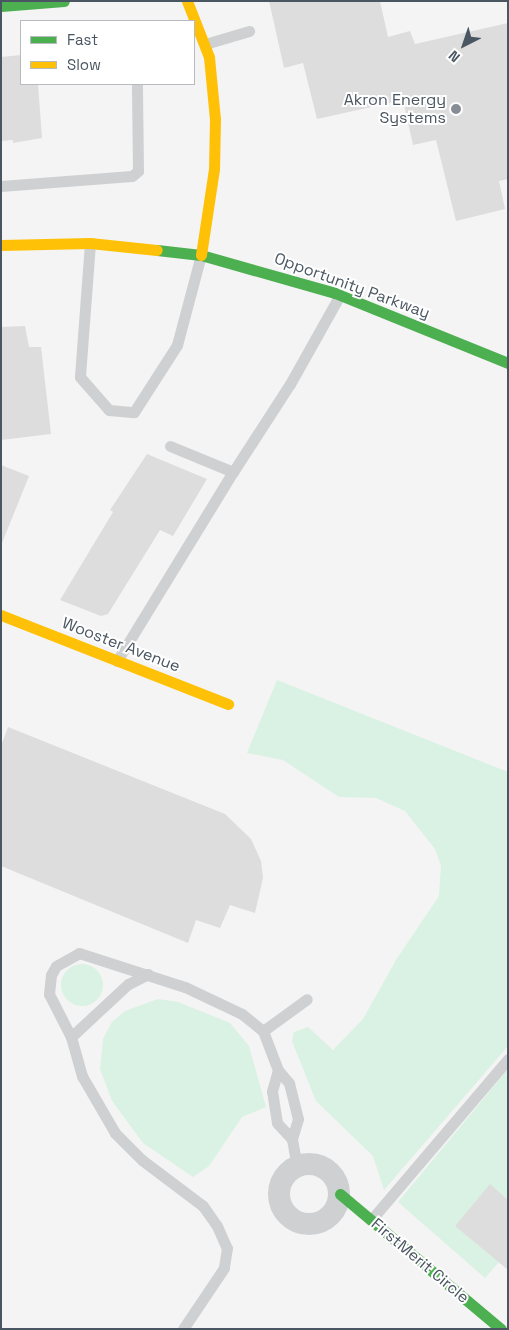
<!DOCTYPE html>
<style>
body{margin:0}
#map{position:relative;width:509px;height:1330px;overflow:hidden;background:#f4f4f4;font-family:"Space Grotesk",sans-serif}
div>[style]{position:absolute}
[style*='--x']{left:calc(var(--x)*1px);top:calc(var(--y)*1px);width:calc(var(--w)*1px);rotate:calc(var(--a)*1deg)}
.green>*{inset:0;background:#d9f2e3}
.round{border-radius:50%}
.building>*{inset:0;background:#ddddde}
.lane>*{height:11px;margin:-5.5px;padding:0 5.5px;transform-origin:5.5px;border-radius:5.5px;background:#ced0d2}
.street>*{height:22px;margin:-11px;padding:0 11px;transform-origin:11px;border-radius:11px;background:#ced0d2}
.street>.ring{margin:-11px;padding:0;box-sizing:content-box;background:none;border:22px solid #ced0d2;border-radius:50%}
.fast>*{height:11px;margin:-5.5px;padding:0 5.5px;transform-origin:5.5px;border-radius:5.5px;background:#4caf50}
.slow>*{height:11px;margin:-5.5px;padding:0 5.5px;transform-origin:5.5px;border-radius:5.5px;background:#ffc107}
.dots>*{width:14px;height:14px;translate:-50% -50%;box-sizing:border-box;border:2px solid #fff;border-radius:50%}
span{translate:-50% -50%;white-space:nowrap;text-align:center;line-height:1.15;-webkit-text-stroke:4px #fff;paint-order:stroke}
.poi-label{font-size:16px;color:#4a5661}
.right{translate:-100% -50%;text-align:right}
.street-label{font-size:16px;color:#4a5661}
.frame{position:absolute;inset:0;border:2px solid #4a5661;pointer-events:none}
.legend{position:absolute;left:20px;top:20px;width:175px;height:65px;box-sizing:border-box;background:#fff;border:1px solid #b7bbc0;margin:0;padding:6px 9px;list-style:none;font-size:15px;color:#4a5661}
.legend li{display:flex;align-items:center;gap:10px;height:25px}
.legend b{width:25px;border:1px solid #b7bbc0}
.north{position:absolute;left:439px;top:20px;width:50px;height:50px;-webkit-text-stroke:4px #fff;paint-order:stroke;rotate:221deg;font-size:14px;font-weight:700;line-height:20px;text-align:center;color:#4a5661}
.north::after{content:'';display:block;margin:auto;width:18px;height:22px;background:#4a5661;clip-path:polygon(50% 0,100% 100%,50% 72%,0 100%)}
</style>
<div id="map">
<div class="green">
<div style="clip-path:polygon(277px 680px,508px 772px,508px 1046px,384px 1190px,373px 1156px,316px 1101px,292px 1041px,294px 1032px,308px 1027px,333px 1050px,363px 1019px,396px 960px,439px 896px,441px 866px,435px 849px,405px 811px,376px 798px,339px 797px,283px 760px,247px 753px)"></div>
<div class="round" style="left:61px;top:964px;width:42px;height:42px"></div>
<div style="clip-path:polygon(158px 999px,178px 1002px,230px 1023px,249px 1046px,266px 1107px,242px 1117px,209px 1166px,193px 1177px,143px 1143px,112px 1101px,100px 1069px,103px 1039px,112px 1022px,125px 1011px)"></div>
<div style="clip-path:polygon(508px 1069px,508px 1200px,490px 1185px,455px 1226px,499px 1262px,485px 1278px,398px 1202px)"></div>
</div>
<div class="building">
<div style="clip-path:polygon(269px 1px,380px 1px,388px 37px,410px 31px,415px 44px,508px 23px,508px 179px,499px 181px,505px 209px,456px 221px,436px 140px,413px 145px,403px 100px,317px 119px,303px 63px,284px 68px)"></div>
<div style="clip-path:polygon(21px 55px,21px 84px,38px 84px,42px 138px,13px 143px,13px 140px,1px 141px,1px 57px)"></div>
<div style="clip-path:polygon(25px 326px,29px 347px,41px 347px,51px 434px,1px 440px,1px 327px)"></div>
<div style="clip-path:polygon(147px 454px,207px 479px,173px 536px,160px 530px,108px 614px,101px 616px,60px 600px,113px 512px,110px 510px)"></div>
<div style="clip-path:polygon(1px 465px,29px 476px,2px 543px,1px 543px)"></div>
<div style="clip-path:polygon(8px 727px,225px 814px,251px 839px,261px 861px,263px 878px,255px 913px,230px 905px,220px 928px,196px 920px,188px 943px,1px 866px,1px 746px)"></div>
<div style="clip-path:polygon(490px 1184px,508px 1200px,508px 1270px,455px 1226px)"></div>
</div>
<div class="lane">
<div style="--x:205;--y:44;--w:46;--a:-16.5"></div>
<div style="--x:1;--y:186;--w:131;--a:-4.4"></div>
<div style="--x:132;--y:176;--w:8;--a:-40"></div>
<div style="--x:138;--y:171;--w:87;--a:-90.7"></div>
<div style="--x:90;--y:243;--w:134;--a:94.3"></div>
<div style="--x:80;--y:377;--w:44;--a:48.7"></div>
<div style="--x:109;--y:410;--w:25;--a:5"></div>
<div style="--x:134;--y:412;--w:80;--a:-57.3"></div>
<div style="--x:177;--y:345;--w:93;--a:-75.1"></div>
<div style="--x:170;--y:446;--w:68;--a:22.4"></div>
<div style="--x:233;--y:472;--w:105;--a:-57.1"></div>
<div style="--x:290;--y:384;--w:102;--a:-60.7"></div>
<div style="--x:117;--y:661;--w:222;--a:-58.5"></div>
<div style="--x:148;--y:974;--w:22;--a:153"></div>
<div style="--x:128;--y:984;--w:78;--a:137.1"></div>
<div style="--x:71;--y:1037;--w:41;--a:74.2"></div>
<div style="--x:82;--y:1076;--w:66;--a:59.9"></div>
<div style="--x:115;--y:1133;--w:38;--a:45"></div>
<div style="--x:142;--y:1160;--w:76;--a:37"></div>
<div style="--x:203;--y:1206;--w:24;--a:55"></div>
<div style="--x:217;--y:1226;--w:24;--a:66"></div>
<div style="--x:227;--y:1248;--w:20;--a:99"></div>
<div style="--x:224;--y:1268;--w:73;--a:123.9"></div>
<div style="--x:263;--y:1031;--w:54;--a:-36"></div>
<div style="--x:71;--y:1037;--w:48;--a:-117.1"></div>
<div style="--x:49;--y:994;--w:19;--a:-84"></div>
<div style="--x:51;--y:975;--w:10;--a:-61"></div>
<div style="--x:56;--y:966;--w:26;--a:-29"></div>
<div style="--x:79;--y:953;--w:111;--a:17.8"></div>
<div style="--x:185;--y:987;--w:63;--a:25.3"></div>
<div style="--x:242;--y:1014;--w:27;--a:39"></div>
<div style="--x:263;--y:1031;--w:42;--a:69"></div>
<div style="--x:278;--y:1070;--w:17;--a:50"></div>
<div style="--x:289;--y:1083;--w:37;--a:76"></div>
<div style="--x:298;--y:1119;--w:21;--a:107"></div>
<div style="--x:292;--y:1139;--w:27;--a:80"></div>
<div style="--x:278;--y:1070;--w:22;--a:106"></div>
<div style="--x:272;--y:1091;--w:32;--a:81"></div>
<div style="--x:277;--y:1123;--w:22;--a:47"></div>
<div style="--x:371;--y:1220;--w:211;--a:-49.6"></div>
</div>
<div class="street">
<div class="ring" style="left:279px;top:1164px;width:38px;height:38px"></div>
</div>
<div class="fast">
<div style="--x:1;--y:6;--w:63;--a:-4.5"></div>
<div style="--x:157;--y:250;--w:44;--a:6.5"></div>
<div style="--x:201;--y:255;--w:139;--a:15.8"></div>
<div style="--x:335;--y:293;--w:187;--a:22"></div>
<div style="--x:340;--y:1194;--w:210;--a:40"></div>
</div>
<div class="slow">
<div style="--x:187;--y:1;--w:60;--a:68.6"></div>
<div style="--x:209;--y:57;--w:62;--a:84.5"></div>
<div style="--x:215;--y:119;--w:50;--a:91.1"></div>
<div style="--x:214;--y:169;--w:87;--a:98.6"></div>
<div style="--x:1;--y:245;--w:89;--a:-1.3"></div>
<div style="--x:90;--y:243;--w:67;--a:6"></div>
<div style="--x:1;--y:615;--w:244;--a:21.4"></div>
</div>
<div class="dots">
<div style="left:456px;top:109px;background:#868d94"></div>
</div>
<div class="poi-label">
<span class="right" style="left:446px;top:109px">Akron Energy<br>Systems</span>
</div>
<div class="street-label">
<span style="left:352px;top:286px;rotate:20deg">Opportunity Parkway</span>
<span style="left:121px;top:645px;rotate:21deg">Wooster Avenue</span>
<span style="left:420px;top:1261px;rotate:40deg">FirstMerit Circle</span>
</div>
<div class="frame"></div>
<ul class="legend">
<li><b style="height:6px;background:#4caf50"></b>Fast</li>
<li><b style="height:6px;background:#ffc107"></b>Slow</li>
</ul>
<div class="north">N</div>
</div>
